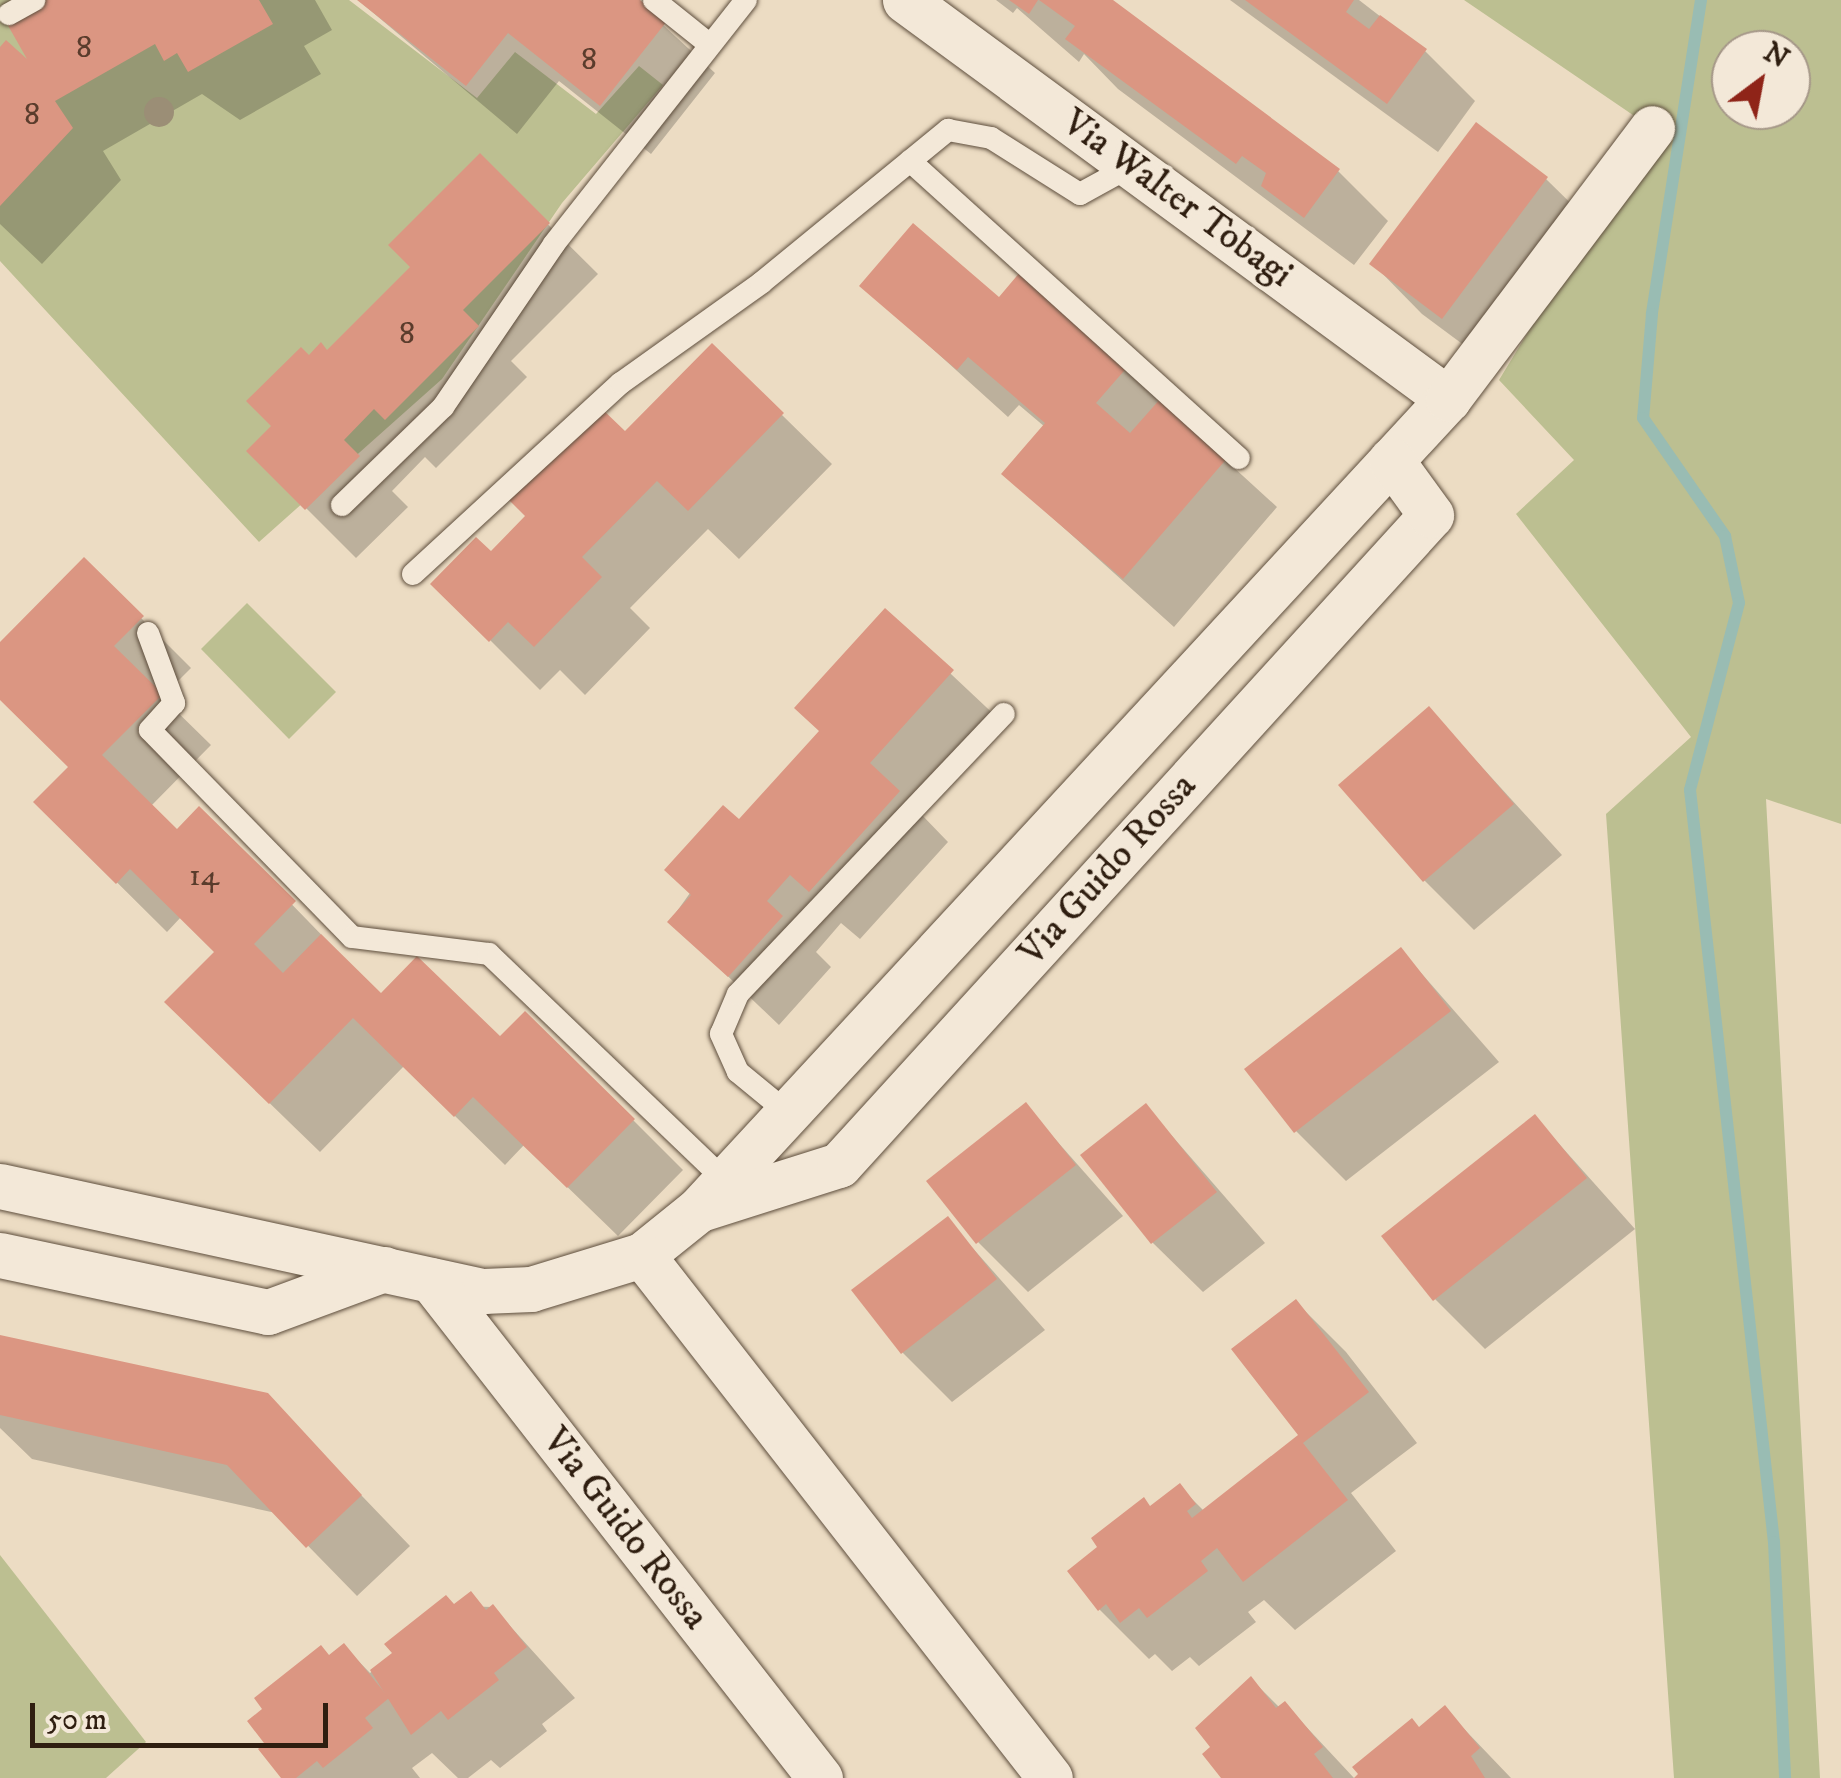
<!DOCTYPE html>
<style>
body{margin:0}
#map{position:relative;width:1841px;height:1778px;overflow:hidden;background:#ecdcc3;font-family:"IM FELL DW Pica",serif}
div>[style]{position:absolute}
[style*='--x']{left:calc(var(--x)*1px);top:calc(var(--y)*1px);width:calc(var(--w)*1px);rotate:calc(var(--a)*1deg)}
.green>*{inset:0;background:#bcbf91}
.shadow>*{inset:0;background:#0003}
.stream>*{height:12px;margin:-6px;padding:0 6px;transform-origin:6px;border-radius:6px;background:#99bcb3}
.building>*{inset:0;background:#db9682}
.roads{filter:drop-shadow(0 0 2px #5e4e3d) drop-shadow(0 0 2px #5e4e3d)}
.lane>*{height:22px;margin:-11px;padding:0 11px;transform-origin:11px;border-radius:11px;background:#f3e8d8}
.street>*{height:45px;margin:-22.5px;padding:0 22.5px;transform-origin:22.5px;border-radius:22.5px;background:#f3e8d8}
.trees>*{width:30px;height:30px;margin:-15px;border-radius:50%;background:#9b8e76}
span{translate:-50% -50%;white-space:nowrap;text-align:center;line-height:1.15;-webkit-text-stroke:8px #f3e8d8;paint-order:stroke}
.number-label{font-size:32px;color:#5a3c2c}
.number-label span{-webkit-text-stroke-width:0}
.street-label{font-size:38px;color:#2f1e10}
.north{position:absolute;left:1711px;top:30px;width:100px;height:100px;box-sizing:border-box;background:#f3e8d8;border:2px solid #a59788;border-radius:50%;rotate:32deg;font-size:28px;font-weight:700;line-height:40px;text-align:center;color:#2f1e10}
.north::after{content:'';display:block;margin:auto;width:35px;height:45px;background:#8f2418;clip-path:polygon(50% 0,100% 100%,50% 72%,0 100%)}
.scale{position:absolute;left:30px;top:1703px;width:298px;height:45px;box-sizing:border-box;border:5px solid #2f1e10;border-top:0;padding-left:12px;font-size:30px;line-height:35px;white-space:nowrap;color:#2f1e10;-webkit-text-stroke:8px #f3e8d8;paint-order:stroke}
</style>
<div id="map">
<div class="green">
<div style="clip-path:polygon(0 0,349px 0,477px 98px,515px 52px,596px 114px,639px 66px,663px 85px,562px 203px,442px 379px,259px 542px,0 261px)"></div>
<div style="clip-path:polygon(evenodd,1464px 0,1841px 0,1841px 824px,1766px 799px,1820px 1778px,1674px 1778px,1606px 814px,1691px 737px,1516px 514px,1574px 460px,1499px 380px,1652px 128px,1464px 0,1731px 50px,1791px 50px,1791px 110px,1731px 110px,1731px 50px)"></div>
<div style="clip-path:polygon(247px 603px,336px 692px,289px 739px,201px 649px)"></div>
<div style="clip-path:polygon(0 1555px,146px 1742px,106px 1778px,0 1778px)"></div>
</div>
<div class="shadow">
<div style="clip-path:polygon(48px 0,315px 0,332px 30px,304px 46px,321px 74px,240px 120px,202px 94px,103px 151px,121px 180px,42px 264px,0 224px,0 50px,34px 68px)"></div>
<div style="clip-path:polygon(358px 0,636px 0,715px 73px,651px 154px,559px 81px,517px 134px)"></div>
<div style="clip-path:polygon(996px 0,1109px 0,1338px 171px,1388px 221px,1354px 265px,1118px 89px,1084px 54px,1079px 62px,1017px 8px,1013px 13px)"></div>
<div style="clip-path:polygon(1230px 0,1359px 0,1425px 51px,1475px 101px,1438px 152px)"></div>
<div style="clip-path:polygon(480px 157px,598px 274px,511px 361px,527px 377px,436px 468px,425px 457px,392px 491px,408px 507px,356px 558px,249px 451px,274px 426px,309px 358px,328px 353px,414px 267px)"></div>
<div style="clip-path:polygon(1546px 179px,1596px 228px,1492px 366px,1422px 314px,1373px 264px)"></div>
<div style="clip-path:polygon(1022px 274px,1277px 507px,1174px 627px,1004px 474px,1045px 427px,1019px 405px,1008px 417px,863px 286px,999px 301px)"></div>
<div style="clip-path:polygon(782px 415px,832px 464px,739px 559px,708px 529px,630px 608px,650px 628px,585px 695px,560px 670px,540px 690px,434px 584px,491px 554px,625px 435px)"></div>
<div style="clip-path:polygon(84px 561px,191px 668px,162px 697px,211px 745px,151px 806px,177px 832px,199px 809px,381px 996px,500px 1040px,633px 1120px,683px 1170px,618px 1236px,524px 1145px,505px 1165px,404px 1066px,320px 1152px,217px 1052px,217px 952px,181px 917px,167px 932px,36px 802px,71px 767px,0 697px,0 646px)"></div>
<div style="clip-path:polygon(885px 612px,1002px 722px,920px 813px,948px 842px,860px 939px,841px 923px,816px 952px,831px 967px,779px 1025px,670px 921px,740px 823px,822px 732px)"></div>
<div style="clip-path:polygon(1429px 709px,1562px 855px,1474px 930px,1424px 880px)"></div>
<div style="clip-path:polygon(1401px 950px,1499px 1062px,1346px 1181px,1296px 1131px)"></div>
<div style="clip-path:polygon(1025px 1105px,1123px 1216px,1028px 1292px,978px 1242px)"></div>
<div style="clip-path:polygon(1146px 1106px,1265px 1243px,1203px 1292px,1153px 1243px,1084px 1155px)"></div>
<div style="clip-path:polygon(1535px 1117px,1635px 1229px,1485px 1349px,1435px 1299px)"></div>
<div style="clip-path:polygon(947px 1219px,1045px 1330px,952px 1402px,902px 1352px)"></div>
<div style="clip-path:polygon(1296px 1302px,1346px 1352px,1417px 1443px,1351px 1493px,1396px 1551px,1295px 1630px,1264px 1600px,1248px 1612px,1256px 1622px,1199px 1666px,1190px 1657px,1172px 1671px,1155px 1654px,1149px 1659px,1099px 1609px,1151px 1508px,1180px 1487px,1204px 1511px,1302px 1436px)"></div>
<div style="clip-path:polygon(0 1337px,266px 1396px,410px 1546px,357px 1596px,276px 1513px,32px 1459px,0 1428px)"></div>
<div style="clip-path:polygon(455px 1606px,493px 1607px,575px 1698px,542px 1724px,547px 1731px,500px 1768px,491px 1760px,468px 1778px,458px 1778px,432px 1753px,412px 1768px,420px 1778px,284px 1778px,330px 1658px,344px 1646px,370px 1673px)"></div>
<div style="clip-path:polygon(1251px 1679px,1280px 1708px,1285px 1704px,1354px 1778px,1224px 1778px,1214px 1748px)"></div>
<div style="clip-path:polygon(1445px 1709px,1511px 1778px,1358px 1778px,1420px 1730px)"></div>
</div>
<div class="stream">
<div style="--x:1701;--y:0;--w:318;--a:98.9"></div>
<div style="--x:1652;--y:314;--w:104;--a:94.9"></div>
<div style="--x:1643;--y:418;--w:144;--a:55.2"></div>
<div style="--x:1725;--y:536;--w:68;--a:78.2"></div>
<div style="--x:1739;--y:603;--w:193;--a:104.7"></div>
<div style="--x:1690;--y:790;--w:757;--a:83.63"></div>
<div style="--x:1774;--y:1542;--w:236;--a:87.3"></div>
</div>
<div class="building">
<div style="clip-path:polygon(43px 0,259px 0,273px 24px,188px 72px,177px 53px,164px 61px,155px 44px,55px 101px,73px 128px,0 206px,0 47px,6px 40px,27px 59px,6px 22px)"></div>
<div style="clip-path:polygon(357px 0,640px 0,667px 21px,600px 106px,508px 33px,466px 86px)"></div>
<div style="clip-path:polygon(1009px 0,1038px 0,1029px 14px)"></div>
<div style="clip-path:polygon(1039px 0,1113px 0,1340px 169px,1304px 218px,1261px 186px,1266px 173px,1242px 156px,1236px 164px,1065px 39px,1075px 26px)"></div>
<div style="clip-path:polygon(1245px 0,1354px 0,1346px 12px,1369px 29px,1380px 15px,1427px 49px,1387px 104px)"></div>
<div style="clip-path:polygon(1476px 122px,1548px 177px,1442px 319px,1369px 264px)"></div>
<div style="clip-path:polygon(480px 153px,550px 223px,463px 310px,479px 326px,385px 420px,374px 409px,344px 440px,360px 456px,305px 510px,246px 451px,271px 426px,246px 401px,301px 347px,309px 355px,321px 342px,327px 350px,410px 267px,388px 245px)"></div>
<div style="clip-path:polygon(913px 223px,999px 297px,1021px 271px,1130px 364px,1096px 403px,1130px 433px,1161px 398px,1229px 456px,1123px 579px,1001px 474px,1045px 423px,968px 357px,957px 370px,859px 286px)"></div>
<div style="clip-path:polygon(712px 343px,784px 413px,688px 511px,657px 481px,582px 557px,602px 577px,534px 647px,508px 622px,489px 642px,430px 584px,476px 537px,491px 551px,525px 516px,509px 500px,600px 407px,625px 431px)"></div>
<div style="clip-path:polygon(84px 557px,144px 616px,114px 646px,163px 694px,102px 755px,177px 829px,199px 806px,296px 901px,254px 944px,283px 973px,321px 934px,381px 993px,417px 956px,500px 1036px,525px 1011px,635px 1119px,567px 1188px,473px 1097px,454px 1117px,353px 1018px,269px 1104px,164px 1002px,214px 952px,130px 869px,116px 884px,33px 802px,68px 767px,0 700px,0 642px)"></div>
<div style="clip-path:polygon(885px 608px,954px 670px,870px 763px,900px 791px,809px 892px,790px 875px,767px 901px,783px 916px,728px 977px,667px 922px,691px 895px,664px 870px,723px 805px,739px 819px,819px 731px,794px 708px)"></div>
<div style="clip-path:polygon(1429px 706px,1514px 804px,1423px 882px,1338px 785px)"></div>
<div style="clip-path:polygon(1401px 947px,1451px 1011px,1294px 1133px,1244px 1069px)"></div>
<div style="clip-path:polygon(1026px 1102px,1076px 1165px,976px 1244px,926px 1181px)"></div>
<div style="clip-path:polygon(1146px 1103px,1217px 1192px,1151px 1244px,1080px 1155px)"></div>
<div style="clip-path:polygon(1535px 1114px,1587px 1178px,1433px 1301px,1381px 1236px)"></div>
<div style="clip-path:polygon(948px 1216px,997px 1279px,901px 1354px,851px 1290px)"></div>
<div style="clip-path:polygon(1296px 1299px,1369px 1392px,1303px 1443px,1348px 1500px,1243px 1582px,1217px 1548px,1201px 1561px,1208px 1571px,1147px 1618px,1139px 1608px,1120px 1623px,1106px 1604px,1098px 1611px,1067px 1571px,1097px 1547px,1091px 1538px,1144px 1497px,1150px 1506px,1180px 1483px,1196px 1504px,1187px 1511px,1192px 1518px,1298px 1435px,1231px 1349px)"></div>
<div style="clip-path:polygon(0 1335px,268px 1393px,362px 1495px,306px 1548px,227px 1465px,0 1415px)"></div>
<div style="clip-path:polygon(471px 1591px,486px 1610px,493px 1604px,527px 1647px,494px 1673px,499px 1680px,448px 1720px,441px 1711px,411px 1735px,370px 1670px,392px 1653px,384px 1644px,446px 1595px,454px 1604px)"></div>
<div style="clip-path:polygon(344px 1643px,389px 1698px,365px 1718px,373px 1728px,323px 1768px,317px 1761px,296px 1778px,281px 1778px,258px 1749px,264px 1743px,247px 1721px,262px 1709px,254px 1698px,321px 1645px,329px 1655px)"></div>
<div style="clip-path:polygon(1251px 1676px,1276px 1708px,1285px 1701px,1323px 1747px,1314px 1754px,1333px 1778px,1221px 1778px,1202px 1754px,1210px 1747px,1195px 1728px)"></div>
<div style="clip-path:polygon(1445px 1705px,1480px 1748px,1471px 1756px,1485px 1778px,1354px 1778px,1358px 1774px,1352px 1767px,1412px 1718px,1419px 1727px)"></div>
</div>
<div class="roads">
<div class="lane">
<div style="--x:654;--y:0;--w:70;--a:38.7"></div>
<div style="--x:9;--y:14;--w:29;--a:-29"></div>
<div style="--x:910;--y:161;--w:443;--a:42.1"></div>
<div style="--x:342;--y:505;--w:141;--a:-44.1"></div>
<div style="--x:443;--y:407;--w:197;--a:-55.7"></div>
<div style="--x:554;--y:244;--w:310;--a:-51.8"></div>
<div style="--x:413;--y:574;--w:282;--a:-42.6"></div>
<div style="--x:621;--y:383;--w:172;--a:-35.5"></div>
<div style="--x:761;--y:283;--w:242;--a:-39.3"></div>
<div style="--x:948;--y:130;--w:44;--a:10.5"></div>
<div style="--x:991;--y:138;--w:105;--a:32.2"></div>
<div style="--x:1080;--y:194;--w:58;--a:-28.8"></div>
<div style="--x:148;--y:633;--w:75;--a:69.6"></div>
<div style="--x:174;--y:703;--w:36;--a:132"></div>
<div style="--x:150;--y:730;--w:289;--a:45.7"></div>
<div style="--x:352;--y:937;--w:138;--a:7.1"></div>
<div style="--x:489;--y:954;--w:327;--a:43.8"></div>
<div style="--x:788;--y:1113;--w:65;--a:-140.6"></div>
<div style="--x:738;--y:1072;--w:42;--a:-114.1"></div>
<div style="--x:721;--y:1034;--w:43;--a:-67"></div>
<div style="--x:738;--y:994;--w:386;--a:-46.5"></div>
</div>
<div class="street">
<div style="--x:905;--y:0;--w:674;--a:36.31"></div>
<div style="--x:0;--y:1186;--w:494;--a:12.3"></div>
<div style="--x:483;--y:1291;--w:48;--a:-2.4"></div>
<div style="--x:531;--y:1289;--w:116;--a:-17"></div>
<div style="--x:642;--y:1255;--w:72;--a:-38.8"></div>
<div style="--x:698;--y:1210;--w:1105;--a:-47.24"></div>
<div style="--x:1448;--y:399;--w:339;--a:-53"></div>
<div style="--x:700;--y:1209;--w:146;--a:-17.6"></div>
<div style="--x:839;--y:1165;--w:879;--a:-47.67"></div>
<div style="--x:1431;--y:515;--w:68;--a:-126"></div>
<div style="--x:0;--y:1255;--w:274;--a:12"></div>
<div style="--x:268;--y:1312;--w:124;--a:-20.3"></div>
<div style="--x:642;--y:1255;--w:663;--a:52.04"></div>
<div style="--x:431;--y:1280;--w:632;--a:52.01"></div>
</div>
</div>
<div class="trees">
<div style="left:159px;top:112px"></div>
</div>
<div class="number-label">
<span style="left:84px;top:48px">8</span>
<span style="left:589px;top:60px">8</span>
<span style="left:32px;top:115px">8</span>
<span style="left:407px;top:334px">8</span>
<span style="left:204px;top:876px">14</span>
</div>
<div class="street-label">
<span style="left:1177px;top:199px;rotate:36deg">Via Walter Tobagi</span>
<span style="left:1108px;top:870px;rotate:-48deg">Via Guido Rossa</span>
<span style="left:625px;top:1529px;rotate:52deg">Via Guido Rossa</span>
</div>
<div class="north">N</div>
<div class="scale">50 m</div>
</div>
